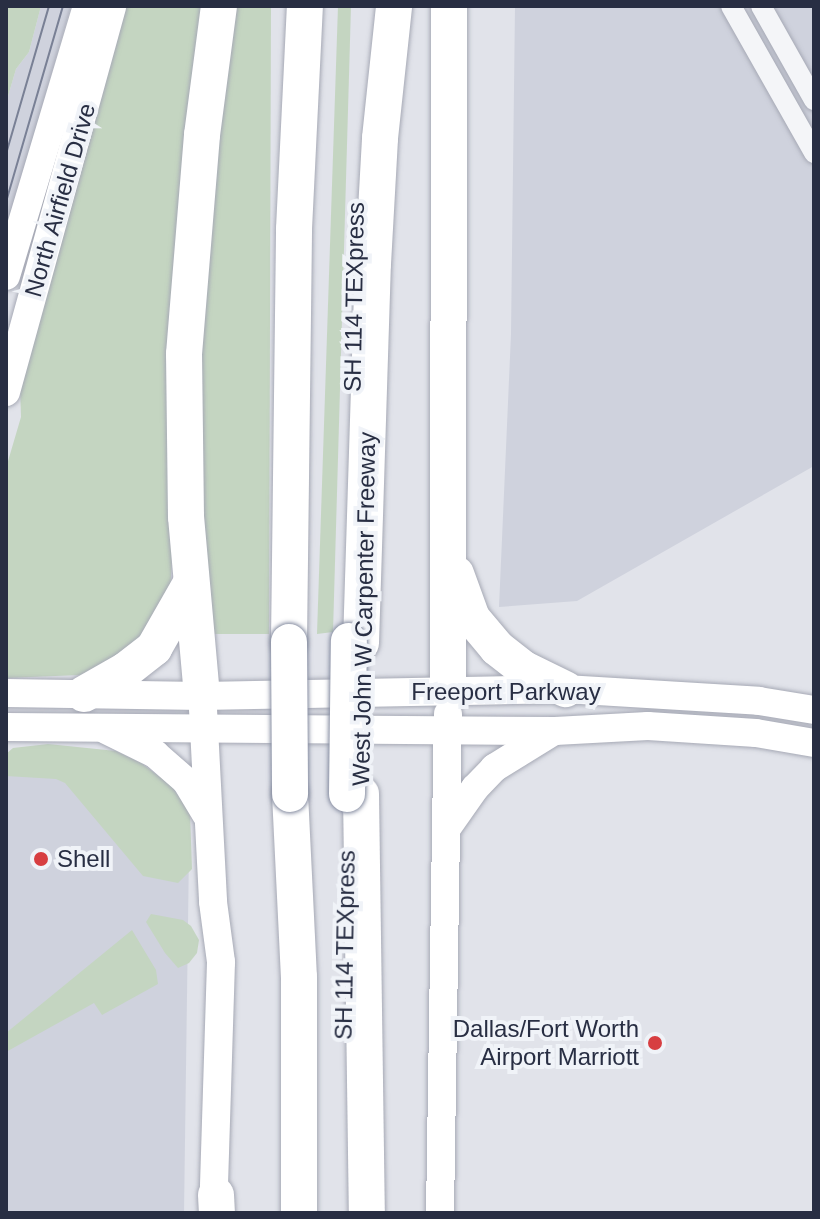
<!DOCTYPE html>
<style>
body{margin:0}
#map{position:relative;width:820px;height:1219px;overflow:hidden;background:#e1e3ea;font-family:Helvetica,sans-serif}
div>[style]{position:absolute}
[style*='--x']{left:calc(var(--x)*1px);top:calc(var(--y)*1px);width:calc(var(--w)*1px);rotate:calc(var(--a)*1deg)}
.built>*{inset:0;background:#cfd2dd}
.green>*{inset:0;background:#c4d5c1}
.roads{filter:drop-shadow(0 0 2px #a6a9b5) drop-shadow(0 0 2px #a6a9b5)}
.minor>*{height:20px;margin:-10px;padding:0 10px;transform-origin:10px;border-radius:10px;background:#f4f5f8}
.secondary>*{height:28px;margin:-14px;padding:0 14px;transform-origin:14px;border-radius:14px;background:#fff}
.motorway>*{height:36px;margin:-18px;padding:0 18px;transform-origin:18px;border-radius:18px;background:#fff}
.tram>*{height:2px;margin:-1px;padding:0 1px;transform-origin:1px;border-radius:1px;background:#798095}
.bridges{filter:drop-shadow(0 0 2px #878ea2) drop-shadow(0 0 2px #878ea2)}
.motorway-bridge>*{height:36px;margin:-18px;padding:0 18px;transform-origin:18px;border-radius:18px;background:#fff}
.dots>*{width:22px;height:22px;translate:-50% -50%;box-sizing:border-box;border:4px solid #f0f3f8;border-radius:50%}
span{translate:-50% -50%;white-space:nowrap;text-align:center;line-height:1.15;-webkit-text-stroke:8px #f0f3f8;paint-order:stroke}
.street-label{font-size:24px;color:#282e43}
.poi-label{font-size:24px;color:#282e43}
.left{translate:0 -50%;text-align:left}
.right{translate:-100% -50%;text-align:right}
.frame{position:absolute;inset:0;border:8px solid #282e43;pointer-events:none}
</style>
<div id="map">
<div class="built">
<div style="clip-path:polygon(41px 6px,71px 6px,6px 232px,6px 103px,16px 69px,29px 52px)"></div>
<div style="clip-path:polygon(515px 6px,814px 6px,814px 466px,577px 601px,499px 607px,511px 334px)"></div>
<div style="clip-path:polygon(104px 753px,189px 851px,184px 1213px,6px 1213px,6px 754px)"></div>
</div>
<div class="green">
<div style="clip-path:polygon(6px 6px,41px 6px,29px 52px,16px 69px,6px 103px)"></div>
<div style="clip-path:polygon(122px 6px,205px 6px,170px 592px,162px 616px,111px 664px,80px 675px,6px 678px,6px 468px,21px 417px,20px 385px)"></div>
<div style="clip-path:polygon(226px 6px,271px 6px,269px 634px,205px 634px,195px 372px)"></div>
<div style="clip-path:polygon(338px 6px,351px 6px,333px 632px,317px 634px)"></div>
<div style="clip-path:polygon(48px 744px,116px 751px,141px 763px,171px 785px,190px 813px,192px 869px,178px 883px,143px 876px,65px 783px,56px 779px,6px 776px,6px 754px,13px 748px)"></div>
<div style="clip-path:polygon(151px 914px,183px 920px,191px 926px,199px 940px,197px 953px,189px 963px,178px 968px,165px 953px,146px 922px)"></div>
<div style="clip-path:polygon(132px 930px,156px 970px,158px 984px,102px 1015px,94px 1003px,6px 1052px,6px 1033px)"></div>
</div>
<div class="roads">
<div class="minor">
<div style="--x:731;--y:6;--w:169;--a:60.5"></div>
<div style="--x:761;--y:6;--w:108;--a:60.6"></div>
</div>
<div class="secondary">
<div style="--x:6;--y:276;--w:282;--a:-73.3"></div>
<div style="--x:6;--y:392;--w:400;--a:-74.6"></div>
<div style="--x:6;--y:693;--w:196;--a:0.9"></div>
<div style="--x:202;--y:696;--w:363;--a:-1.1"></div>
<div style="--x:565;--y:689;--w:194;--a:3.5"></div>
<div style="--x:759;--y:701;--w:56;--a:9.3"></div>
<div style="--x:203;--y:709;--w:193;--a:87"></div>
<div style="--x:213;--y:902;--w:61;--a:82.4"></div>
<div style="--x:221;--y:962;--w:251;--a:91.8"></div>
<div style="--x:6;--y:727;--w:549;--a:0.42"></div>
<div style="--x:555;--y:731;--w:93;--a:-3.1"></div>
<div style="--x:648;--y:726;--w:108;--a:3.7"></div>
<div style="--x:756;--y:733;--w:59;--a:9.8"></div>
<div style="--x:106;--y:730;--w:55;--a:26.1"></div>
<div style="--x:155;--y:754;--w:41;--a:41.1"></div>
<div style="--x:186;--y:781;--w:39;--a:59"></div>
<div style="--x:447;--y:828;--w:49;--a:-55"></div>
<div style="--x:475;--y:788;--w:28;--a:-46"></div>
<div style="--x:494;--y:768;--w:70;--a:-31.7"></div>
<div style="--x:440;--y:1213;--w:499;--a:-89.1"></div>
</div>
<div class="motorway">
<div style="--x:456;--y:574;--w:47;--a:70"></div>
<div style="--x:472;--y:618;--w:39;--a:50"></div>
<div style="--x:497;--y:648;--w:34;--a:38"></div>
<div style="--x:524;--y:669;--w:46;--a:26"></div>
<div style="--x:289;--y:642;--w:413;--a:-89.3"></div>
<div style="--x:294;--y:229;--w:223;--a:-87.2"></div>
<div style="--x:361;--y:643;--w:379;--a:-88.2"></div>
<div style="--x:373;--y:264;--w:126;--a:-86.8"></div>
<div style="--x:380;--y:138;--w:133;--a:-83.9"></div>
<div style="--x:448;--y:691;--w:685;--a:-89.92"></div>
<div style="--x:84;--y:694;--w:48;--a:-29.7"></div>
<div style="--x:126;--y:670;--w:36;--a:-38"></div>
<div style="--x:154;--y:648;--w:75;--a:-60.4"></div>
<div style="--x:202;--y:696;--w:180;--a:-95.1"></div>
<div style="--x:186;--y:517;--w:163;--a:-90.7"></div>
<div style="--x:184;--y:354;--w:220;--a:-85.3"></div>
<div style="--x:202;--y:135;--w:130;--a:-82.5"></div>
<div style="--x:290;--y:794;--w:183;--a:87.2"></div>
<div style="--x:299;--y:977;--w:236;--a:90"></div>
<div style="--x:361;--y:794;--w:419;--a:89.2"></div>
<div style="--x:216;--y:1195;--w:18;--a:87"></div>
</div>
</div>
<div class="tram">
<div style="--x:6;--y:154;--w:154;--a:-73.8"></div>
<div style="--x:6;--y:202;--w:204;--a:-73.8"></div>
</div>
<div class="bridges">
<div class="motorway-bridge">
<div style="--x:289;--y:642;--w:152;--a:89.6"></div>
<div style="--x:347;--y:794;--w:153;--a:-89.3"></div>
</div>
</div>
<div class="dots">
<div style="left:41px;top:859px;background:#d73e41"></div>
<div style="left:655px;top:1043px;background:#d73e41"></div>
</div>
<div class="street-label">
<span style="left:60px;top:200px;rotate:-74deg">North Airfield Drive</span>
<span style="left:354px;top:297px;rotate:-89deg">SH 114 TEXpress</span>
<span style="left:364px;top:609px;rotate:-89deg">West John W Carpenter Freeway</span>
<span style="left:506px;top:692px">Freeport Parkway</span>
<span style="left:345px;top:945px;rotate:-89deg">SH 114 TEXpress</span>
</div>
<div class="poi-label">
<span class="left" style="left:57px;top:859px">Shell</span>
<span class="right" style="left:639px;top:1043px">Dallas/Fort Worth<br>Airport Marriott</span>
</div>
<div class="frame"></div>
</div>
